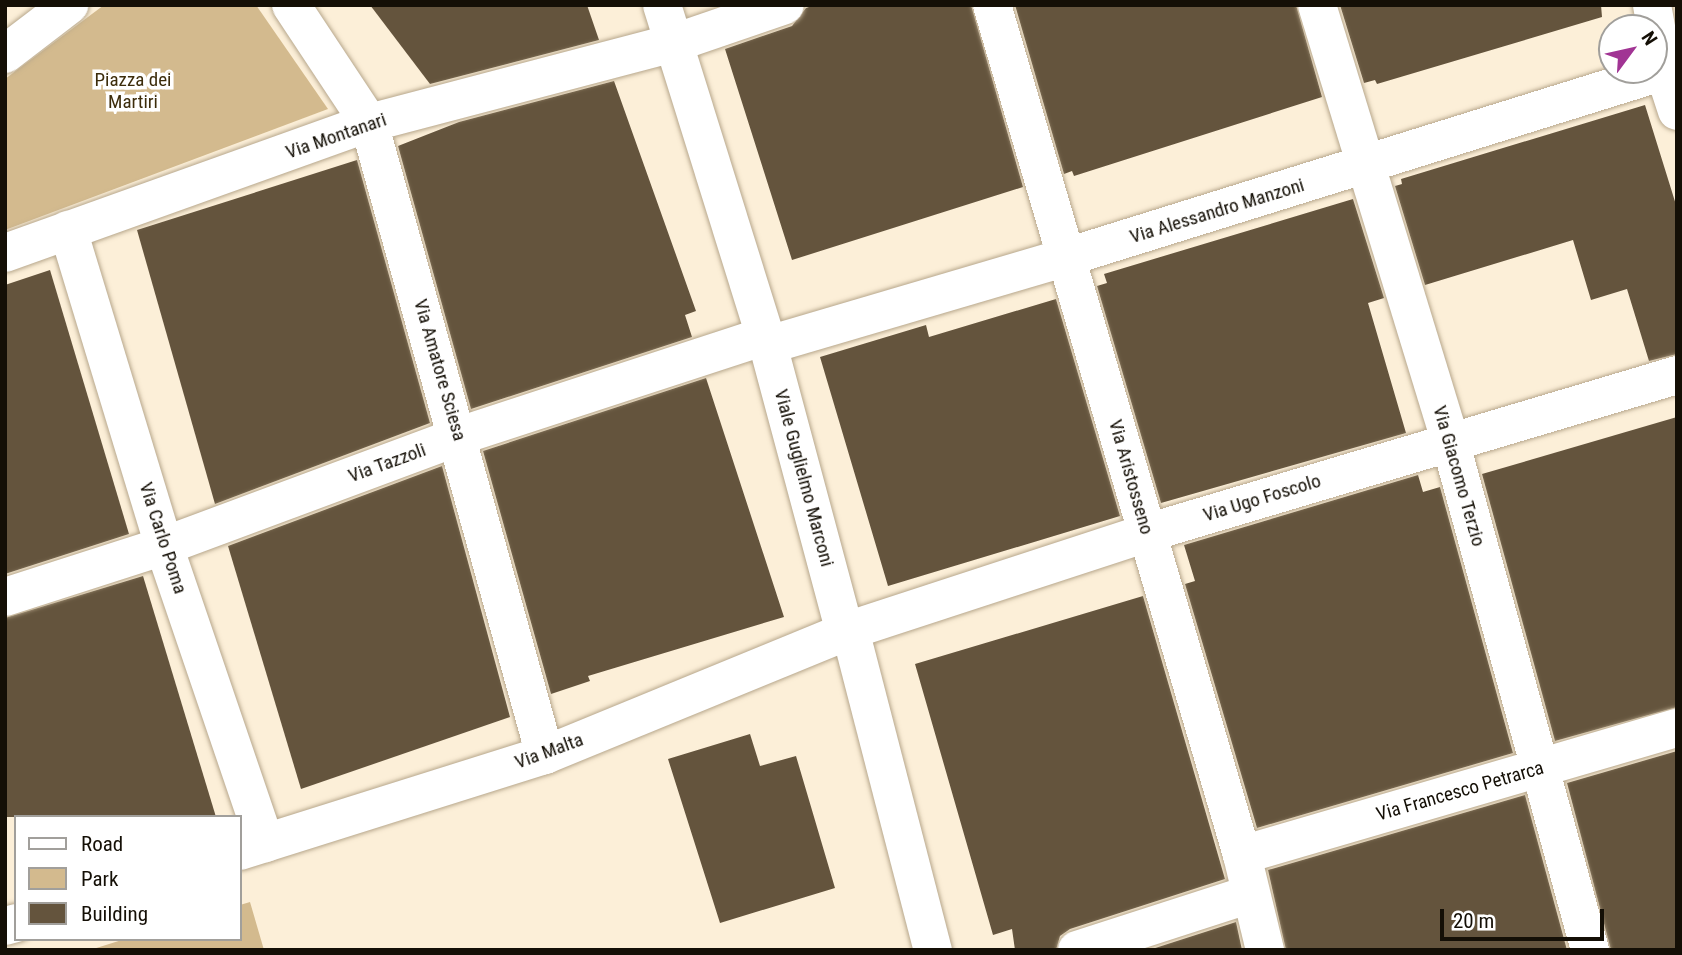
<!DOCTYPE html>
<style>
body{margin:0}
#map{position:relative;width:1682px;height:955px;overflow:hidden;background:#fcefd8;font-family:"Roboto Condensed",sans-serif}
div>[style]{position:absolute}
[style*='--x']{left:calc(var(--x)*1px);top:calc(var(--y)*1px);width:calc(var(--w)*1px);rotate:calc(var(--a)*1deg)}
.green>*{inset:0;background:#d3ba8e}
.building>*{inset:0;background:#64543d}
.roads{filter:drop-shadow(0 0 2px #b7a78c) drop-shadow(0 0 2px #b7a78c)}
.minor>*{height:38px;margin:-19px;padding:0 19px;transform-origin:19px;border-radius:19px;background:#fff}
.major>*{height:38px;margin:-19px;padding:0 19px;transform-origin:19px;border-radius:19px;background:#fff}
span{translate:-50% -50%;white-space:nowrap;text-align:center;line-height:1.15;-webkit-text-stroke:7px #fff;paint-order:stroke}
.park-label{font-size:19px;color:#3c2c0b}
.street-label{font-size:19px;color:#140f06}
.frame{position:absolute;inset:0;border:7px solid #140f06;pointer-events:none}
.legend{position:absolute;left:14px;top:815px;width:228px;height:126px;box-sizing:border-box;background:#fff;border:2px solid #a19f9b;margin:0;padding:9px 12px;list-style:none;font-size:21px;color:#140f06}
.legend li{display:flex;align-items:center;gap:14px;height:35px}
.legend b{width:35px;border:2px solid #a19f9b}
.north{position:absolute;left:1598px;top:14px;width:70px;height:70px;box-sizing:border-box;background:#fff;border:2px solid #a19f9b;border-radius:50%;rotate:57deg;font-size:19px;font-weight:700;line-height:28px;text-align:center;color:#140f06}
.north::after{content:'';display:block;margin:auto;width:24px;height:32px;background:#a13494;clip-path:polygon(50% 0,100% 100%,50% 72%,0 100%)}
.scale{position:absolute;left:1440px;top:909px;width:164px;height:32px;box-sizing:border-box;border:4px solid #140f06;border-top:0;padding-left:9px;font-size:21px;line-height:24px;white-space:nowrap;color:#140f06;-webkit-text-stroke:5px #fff;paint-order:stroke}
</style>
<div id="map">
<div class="green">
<div style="clip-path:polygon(104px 5px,256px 5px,328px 109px,5px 230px,5px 79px)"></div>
<div style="clip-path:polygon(250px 902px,264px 950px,90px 950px,125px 939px,240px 939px,240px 905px)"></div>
</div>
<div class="building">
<div style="clip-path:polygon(370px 5px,587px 5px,599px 40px,430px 84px)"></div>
<div style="clip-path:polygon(815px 5px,971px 5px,1023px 187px,792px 260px,725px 49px,792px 26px,806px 8px)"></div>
<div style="clip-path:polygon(1015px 5px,1296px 5px,1322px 97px,1074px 176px,1072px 171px,1064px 174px)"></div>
<div style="clip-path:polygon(1340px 5px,1601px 5px,1602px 17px,1377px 84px,1375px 80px,1364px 83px)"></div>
<div style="clip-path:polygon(614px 81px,696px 311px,685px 315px,692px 337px,471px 409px,398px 146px,459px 122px)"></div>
<div style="clip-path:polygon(1645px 105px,1677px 208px,1677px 354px,1649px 361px,1627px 289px,1591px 300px,1573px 240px,1425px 285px,1395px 186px,1402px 184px,1401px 179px)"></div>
<div style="clip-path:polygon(357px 160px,430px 423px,215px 504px,137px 230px)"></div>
<div style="clip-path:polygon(1353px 199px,1384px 298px,1368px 303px,1406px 433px,1161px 503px,1097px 286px,1107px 283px,1104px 274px)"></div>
<div style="clip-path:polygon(50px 270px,129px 534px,5px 574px,5px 285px)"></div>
<div style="clip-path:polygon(1056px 299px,1120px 516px,888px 586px,820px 357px,926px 325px,929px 337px)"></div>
<div style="clip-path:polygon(706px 378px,784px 617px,588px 676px,590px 681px,551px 694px,483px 451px)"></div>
<div style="clip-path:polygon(1677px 417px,1677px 707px,1555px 741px,1482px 474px)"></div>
<div style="clip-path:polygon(442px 466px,510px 717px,301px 789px,228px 546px)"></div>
<div style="clip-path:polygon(1418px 475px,1423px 492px,1440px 487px,1513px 753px,1257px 828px,1185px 584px,1195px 581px,1184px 545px)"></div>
<div style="clip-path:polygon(143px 576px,216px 817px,5px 817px,5px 618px)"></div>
<div style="clip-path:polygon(1143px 596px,1225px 879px,1070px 929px,1060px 936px,1056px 950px,1015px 950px,1012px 929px,993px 935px,915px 664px)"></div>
<div style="clip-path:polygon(750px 734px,760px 766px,796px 756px,835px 888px,720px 923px,668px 759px)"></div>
<div style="clip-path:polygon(1677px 751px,1677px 950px,1611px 950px,1567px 783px)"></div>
<div style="clip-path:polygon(1525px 795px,1567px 950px,1286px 950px,1268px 870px)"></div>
<div style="clip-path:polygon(1236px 922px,1242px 950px,1149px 950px)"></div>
</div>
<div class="roads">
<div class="minor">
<div style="--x:291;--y:5;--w:141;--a:56.5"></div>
<div style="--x:369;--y:123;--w:656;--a:74.44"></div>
<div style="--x:992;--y:5;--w:886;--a:73.61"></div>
<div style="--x:1242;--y:855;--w:98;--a:76.4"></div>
<div style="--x:1317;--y:5;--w:456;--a:73"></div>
<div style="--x:1450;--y:441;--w:528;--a:74.62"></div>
<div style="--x:1652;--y:5;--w:67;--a:79.7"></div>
<div style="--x:1664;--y:71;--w:42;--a:72"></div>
<div style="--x:5;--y:54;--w:81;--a:-37.4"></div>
<div style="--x:68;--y:230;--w:330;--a:73.1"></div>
<div style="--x:164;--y:546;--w:314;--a:71.2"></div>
<div style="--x:5;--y:253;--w:387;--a:-19.7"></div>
<div style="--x:369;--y:123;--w:315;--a:-14.7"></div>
<div style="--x:674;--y:43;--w:117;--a:-18.9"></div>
<div style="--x:5;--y:597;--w:167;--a:-17.8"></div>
<div style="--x:164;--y:546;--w:315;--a:-20.4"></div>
<div style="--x:459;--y:436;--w:315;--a:-18.1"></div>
<div style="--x:758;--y:338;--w:12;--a:35"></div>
<div style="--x:768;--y:345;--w:312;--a:-16.4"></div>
<div style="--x:1067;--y:257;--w:639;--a:-17.3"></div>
<div style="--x:240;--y:851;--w:320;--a:-17.5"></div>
<div style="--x:545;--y:755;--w:330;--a:-22.3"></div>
<div style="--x:850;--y:630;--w:312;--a:-18.1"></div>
<div style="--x:1147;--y:533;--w:553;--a:-16.6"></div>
<div style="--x:1242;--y:855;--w:453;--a:-16.3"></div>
<div style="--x:5;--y:926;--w:11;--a:-15"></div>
<div style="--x:1077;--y:950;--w:182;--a:-17.9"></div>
</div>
<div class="major">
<div style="--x:662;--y:5;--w:356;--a:72.7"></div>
<div style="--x:768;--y:345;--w:294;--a:75"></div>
<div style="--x:844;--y:629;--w:6;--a:9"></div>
<div style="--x:850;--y:630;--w:331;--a:75.5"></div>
</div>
</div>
<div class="park-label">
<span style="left:133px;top:91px">Piazza dei<br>Martiri</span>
</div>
<div class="street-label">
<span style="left:336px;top:136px;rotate:-19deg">Via Montanari</span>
<span style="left:1217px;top:211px;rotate:-17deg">Via Alessandro Manzoni</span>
<span style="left:440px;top:370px;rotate:74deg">Via Amatore Sciesa</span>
<span style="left:387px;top:463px;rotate:-20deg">Via Tazzoli</span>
<span style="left:1459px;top:476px;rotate:74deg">Via Giacomo Terzio</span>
<span style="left:1131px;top:477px;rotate:74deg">Via Aristosseno</span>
<span style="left:804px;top:478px;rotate:75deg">Viale Guglielmo Marconi</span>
<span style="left:1262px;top:498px;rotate:-17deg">Via Ugo Foscolo</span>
<span style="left:163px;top:538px;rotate:72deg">Via Carlo Poma</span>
<span style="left:549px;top:751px;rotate:-20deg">Via Malta</span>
<span style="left:1460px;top:791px;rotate:-16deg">Via Francesco Petrarca</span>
</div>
<div class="frame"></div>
<ul class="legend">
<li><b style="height:9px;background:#fff"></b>Road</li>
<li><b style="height:19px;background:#d3ba8e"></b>Park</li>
<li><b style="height:19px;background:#64543d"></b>Building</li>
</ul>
<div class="north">N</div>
<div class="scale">20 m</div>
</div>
